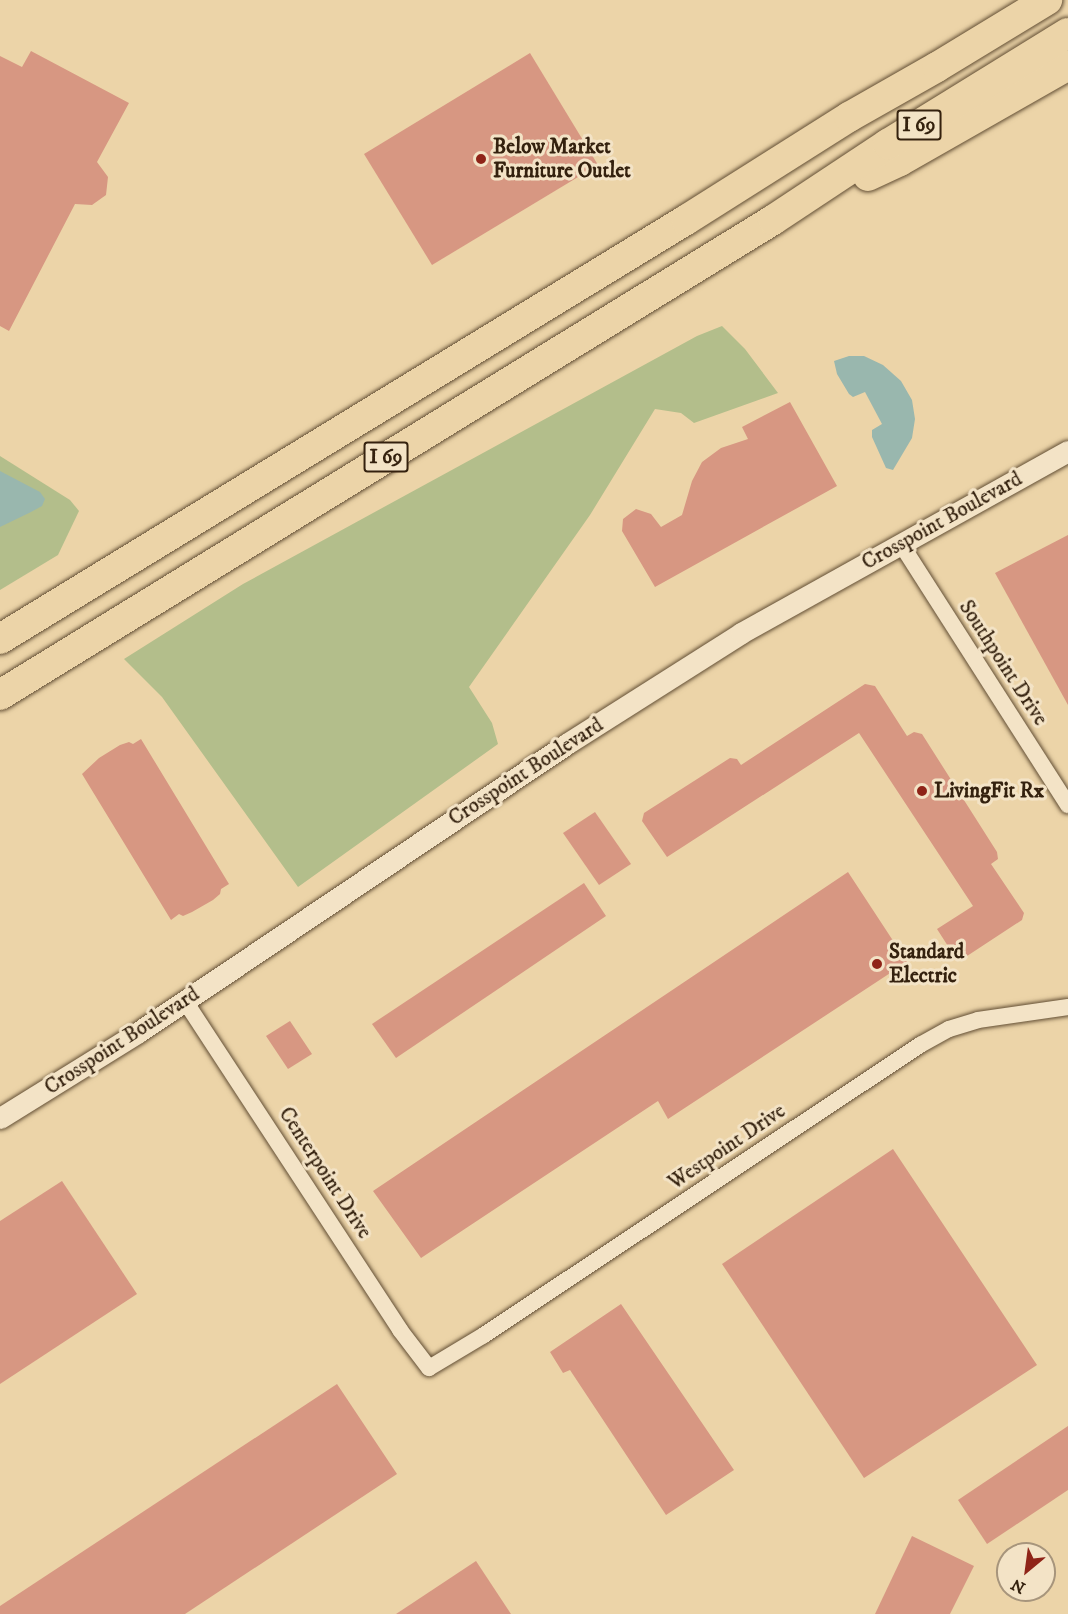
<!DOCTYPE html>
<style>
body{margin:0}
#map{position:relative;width:1068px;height:1614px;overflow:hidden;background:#ecd4a8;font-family:"IM FELL DW Pica",serif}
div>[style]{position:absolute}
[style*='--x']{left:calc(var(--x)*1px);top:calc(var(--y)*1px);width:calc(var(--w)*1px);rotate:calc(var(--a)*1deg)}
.green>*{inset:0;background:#b3be8b}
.water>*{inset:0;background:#99b7ae}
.building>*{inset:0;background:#d79782}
.roads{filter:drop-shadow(0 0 2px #624e34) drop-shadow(0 0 2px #624e34)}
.minor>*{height:16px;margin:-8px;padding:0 8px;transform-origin:8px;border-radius:8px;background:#f3e3c6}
.tertiary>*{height:21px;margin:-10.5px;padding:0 10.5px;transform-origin:10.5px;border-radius:10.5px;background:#f3e3c6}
.motorway>*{height:30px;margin:-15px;padding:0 15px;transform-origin:15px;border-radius:15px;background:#ecd4a8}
.dots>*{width:16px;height:16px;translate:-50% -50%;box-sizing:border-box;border:3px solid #f3e3c6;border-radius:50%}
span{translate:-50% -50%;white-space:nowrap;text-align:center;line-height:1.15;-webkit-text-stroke:6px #f3e3c6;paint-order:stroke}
.shield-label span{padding:2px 4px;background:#f3e3c6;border:2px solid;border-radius:4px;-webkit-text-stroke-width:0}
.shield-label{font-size:20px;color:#34210e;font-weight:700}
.poi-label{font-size:21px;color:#34210e;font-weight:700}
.left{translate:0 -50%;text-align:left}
.street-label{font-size:21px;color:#34210e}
.north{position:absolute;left:996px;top:1542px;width:60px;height:60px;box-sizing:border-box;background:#f3e3c6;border:2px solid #a7957c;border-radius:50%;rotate:209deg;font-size:16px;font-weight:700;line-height:24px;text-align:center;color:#34210e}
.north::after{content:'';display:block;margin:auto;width:21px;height:27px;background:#8f2418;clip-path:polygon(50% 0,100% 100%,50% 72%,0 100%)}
</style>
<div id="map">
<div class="green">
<div style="clip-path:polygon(722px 326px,745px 349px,778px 393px,694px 423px,681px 413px,655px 409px,590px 515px,469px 687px,492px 723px,498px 744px,298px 887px,162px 697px,124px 659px,243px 584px,697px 336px)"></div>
<div style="clip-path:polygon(0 456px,70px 500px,79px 511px,58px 555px,0 590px)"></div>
</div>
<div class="water">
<div style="clip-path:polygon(849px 356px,864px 356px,883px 365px,901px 381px,912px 400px,915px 419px,912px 438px,893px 470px,886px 468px,872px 437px,872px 430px,882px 424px,865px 392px,853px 397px,849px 394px,837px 374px,834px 361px)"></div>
<div style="clip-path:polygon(0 471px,40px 492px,45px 499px,42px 506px,31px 512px,0 527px)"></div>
</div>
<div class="building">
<div style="clip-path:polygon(31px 51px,129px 103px,97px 162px,108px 177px,106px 195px,92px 205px,75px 204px,9px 331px,0 326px,0 56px,22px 67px)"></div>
<div style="clip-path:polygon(530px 53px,598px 165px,432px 265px,364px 154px)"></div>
<div style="clip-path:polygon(790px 402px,837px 486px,655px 587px,622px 531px,623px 519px,636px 509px,651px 514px,661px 527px,682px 515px,692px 481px,702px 462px,721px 448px,748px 439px,742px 427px)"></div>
<div style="clip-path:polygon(1068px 535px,1068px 705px,995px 573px)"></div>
<div style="clip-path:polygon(865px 684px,875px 686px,907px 736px,914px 732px,922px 734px,997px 852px,998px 859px,991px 864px,1024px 913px,1022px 920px,964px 958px,955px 957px,937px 929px,973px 906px,859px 733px,667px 857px,642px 821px,644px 813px,730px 758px,737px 759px,741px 765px)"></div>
<div style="clip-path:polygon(141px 739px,229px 884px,221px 889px,220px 894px,213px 900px,192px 912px,183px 916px,179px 914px,171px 920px,82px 774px,99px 758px,120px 745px,129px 742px,133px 744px)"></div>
<div style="clip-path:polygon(595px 812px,631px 864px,599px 885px,563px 833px)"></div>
<div style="clip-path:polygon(848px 872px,907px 962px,668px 1119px,658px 1101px,421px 1258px,373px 1191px)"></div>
<div style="clip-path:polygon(584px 883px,606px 916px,396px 1058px,372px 1024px)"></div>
<div style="clip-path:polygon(290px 1021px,312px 1054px,288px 1069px,266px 1036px)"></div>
<div style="clip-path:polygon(893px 1149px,1037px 1365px,864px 1478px,722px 1264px)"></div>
<div style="clip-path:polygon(62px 1181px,137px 1294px,0 1384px,0 1221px)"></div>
<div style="clip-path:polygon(621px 1304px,734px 1470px,666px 1515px,570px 1370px,563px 1373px,550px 1352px)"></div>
<div style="clip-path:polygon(337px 1384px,397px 1474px,185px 1614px,0 1614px,0 1606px)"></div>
<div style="clip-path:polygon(1068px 1426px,1068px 1490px,987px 1544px,958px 1500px)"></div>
<div style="clip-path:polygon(912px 1536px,974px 1566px,950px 1614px,875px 1614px)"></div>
<div style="clip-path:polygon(476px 1561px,511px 1614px,396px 1614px)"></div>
</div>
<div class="roads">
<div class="minor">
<div style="--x:901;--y:544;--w:310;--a:57.4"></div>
<div style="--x:185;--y:1001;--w:393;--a:56.8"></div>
<div style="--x:400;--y:1330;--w:48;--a:52.7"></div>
<div style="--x:429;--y:1368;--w:64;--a:-31"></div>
<div style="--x:484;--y:1335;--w:524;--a:-33.63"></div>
<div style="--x:920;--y:1045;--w:33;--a:-29"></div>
<div style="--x:949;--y:1029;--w:30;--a:-17"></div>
<div style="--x:978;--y:1020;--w:91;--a:-8.2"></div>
</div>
<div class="tertiary">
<div style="--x:0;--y:1118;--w:161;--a:-31.8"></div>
<div style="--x:137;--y:1033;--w:519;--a:-33.93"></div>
<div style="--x:568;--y:743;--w:205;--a:-32.4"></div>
<div style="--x:741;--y:633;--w:374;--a:-29.1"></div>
</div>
<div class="motorway">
<div style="--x:868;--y:176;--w:35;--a:-25"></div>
<div style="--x:900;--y:161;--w:193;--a:-29.7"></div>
<div style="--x:0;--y:639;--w:804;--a:-31.42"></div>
<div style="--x:686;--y:220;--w:193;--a:-32.3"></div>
<div style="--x:849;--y:117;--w:101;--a:-29.6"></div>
<div style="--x:937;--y:67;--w:129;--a:-31.3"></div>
<div style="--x:0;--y:695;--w:907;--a:-31.57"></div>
<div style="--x:773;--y:220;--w:138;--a:-33.5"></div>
<div style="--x:888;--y:144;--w:211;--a:-31.7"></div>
</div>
</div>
<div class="dots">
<div style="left:481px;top:159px;background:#8f2418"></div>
<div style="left:922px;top:791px;background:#8f2418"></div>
<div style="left:877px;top:964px;background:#8f2418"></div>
</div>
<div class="shield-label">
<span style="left:919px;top:125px">I 69</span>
<span style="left:386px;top:457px">I 69</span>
</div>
<div class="poi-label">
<span class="left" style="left:493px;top:159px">Below Market<br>Furniture Outlet</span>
<span class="left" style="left:934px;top:791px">LivingFit Rx</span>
<span class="left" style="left:889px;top:964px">Standard<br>Electric</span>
</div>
<div class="street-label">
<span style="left:942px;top:521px;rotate:-29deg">Crosspoint Boulevard</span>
<span style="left:1003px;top:663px;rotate:57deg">Southpoint Drive</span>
<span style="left:526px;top:772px;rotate:-33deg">Crosspoint Boulevard</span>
<span style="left:122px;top:1041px;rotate:-33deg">Crosspoint Boulevard</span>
<span style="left:727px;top:1147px;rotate:-34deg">Westpoint Drive</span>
<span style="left:325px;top:1173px;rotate:57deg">Centerpoint Drive</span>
</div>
<div class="north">N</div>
</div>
